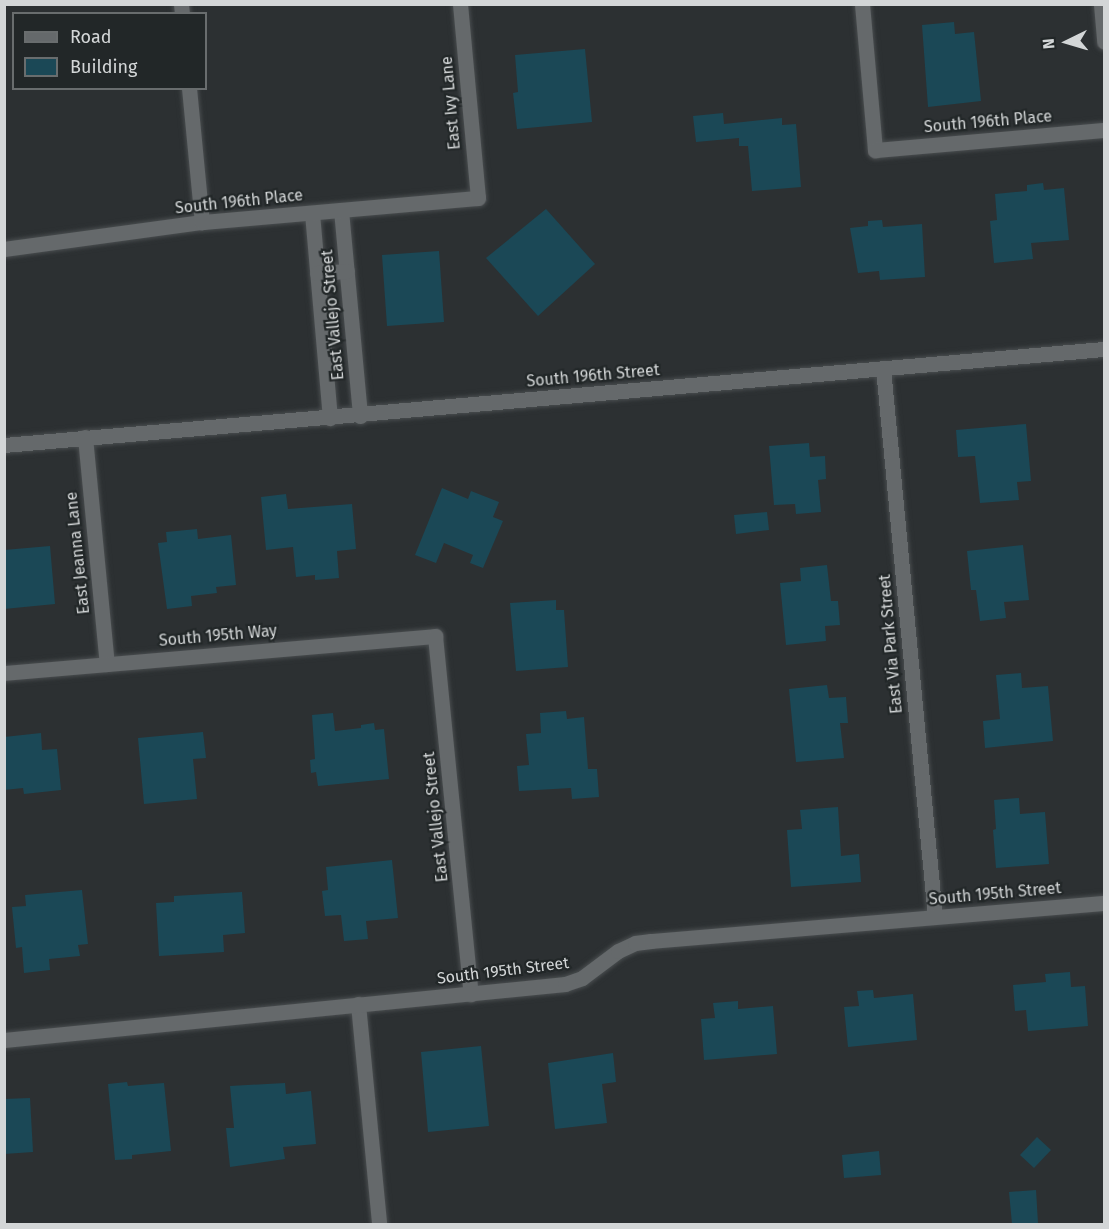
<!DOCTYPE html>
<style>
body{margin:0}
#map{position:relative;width:1109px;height:1229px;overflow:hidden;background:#2c3032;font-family:"Fira Sans",sans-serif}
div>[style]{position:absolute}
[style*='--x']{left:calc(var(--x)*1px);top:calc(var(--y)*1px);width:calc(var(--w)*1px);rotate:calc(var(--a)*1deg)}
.building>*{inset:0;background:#1b4856}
.roads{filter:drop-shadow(0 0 2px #494d4f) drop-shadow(0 0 2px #494d4f)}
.minor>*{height:15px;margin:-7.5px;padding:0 7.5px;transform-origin:7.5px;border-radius:7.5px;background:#65696b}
span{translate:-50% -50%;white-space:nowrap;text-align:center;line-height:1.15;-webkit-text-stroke:4.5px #222728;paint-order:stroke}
.street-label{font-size:16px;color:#d3d6d7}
.frame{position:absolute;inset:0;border:6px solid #d3d6d7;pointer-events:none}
.legend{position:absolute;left:12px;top:12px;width:195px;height:78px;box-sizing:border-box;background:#222728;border:2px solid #696d6e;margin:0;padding:8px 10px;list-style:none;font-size:18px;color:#d3d6d7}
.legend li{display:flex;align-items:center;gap:12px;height:30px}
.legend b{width:30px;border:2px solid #696d6e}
.north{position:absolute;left:1037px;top:12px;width:60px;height:60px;-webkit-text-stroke:4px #222728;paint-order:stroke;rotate:265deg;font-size:16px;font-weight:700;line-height:24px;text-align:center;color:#d3d6d7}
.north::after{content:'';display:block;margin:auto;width:21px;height:27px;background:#d3d6d7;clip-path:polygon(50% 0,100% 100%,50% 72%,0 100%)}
</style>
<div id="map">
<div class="building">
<div style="clip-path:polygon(954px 22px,955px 34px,974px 32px,981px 101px,928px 107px,922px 25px)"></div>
<div style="clip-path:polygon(585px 49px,592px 122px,517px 129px,513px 93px,518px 92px,515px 55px)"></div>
<div style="clip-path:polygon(723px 113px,724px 124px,782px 118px,782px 125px,796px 124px,801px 187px,752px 191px,748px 146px,739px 146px,739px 138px,696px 142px,693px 116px)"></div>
<div style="clip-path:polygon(1043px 183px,1044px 190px,1064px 188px,1069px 240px,1031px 243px,1033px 259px,994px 263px,990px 221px,997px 220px,995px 194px,1027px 191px,1027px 185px)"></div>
<div style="clip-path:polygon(546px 209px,595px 264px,538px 316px,486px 258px)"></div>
<div style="clip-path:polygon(882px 220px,883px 227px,922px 224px,925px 277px,880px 280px,879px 271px,858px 273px,850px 228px,868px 226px,868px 221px)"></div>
<div style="clip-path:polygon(439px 251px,444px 322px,387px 326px,382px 255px)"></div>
<div style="clip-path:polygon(1026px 424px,1031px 481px,1017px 482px,1019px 500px,980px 503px,975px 456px,958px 457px,956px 430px)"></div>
<div style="clip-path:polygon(809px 443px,810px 457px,825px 456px,826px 479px,818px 480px,821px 512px,796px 514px,795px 504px,774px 505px,769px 446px)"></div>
<div style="clip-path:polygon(442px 488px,468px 499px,471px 491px,499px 502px,493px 517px,503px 521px,483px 568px,470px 563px,473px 555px,444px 543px,436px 563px,415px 555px)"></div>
<div style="clip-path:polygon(286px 494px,288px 509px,352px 504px,356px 549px,337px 551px,339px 578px,315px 580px,315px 575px,296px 577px,293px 547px,266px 550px,261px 497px)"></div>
<div style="clip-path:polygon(767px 512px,769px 530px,736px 534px,734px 515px)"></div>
<div style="clip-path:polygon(197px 529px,198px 539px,231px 535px,236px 585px,216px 587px,217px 593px,191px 596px,192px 606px,167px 609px,158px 543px,167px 542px,166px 532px)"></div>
<div style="clip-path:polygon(1023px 545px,1029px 600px,1004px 602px,1006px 618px,980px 621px,976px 590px,971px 590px,967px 551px)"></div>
<div style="clip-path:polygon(50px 546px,55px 604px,4px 609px,4px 550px)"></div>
<div style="clip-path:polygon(827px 565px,831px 601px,838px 601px,840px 625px,825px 626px,826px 641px,786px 645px,780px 583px,801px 581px,800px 568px)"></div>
<div style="clip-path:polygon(556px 600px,556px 610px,564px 610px,568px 667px,516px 671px,510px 603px)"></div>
<div style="clip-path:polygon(1021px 673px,1022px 688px,1048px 686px,1053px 741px,985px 748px,983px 721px,1000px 719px,996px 675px)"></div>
<div style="clip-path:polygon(827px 685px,829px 698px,846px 697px,848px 723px,840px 723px,844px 758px,796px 762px,789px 689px)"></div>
<div style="clip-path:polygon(566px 711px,567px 719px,584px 717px,588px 769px,597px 769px,599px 797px,572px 799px,571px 788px,519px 791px,517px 766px,529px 765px,526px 734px,541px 733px,540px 713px)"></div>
<div style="clip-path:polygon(333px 713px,335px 731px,361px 728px,361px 725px,374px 723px,375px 730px,384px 729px,389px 779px,318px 786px,316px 772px,311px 773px,310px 760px,315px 759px,312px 715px)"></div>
<div style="clip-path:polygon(203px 732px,206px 758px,193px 759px,197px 799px,144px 804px,138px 738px)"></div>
<div style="clip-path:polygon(41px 733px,42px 750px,57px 749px,61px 790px,24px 794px,23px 788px,4px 790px,4px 737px)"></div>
<div style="clip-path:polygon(1019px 798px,1020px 814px,1045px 812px,1049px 864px,996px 868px,993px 830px,996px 829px,994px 800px)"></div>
<div style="clip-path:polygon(838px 807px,841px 856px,859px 854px,861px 882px,791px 887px,787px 830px,802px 829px,800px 810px)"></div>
<div style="clip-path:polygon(392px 860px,398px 918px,366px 921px,368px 939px,344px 941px,341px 915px,325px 916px,322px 891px,328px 890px,326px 867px)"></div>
<div style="clip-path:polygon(82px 890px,88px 944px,78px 945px,80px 956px,49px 959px,50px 970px,24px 973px,22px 947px,16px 948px,12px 907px,26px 906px,25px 895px)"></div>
<div style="clip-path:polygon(242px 892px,245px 933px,223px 935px,224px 952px,159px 956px,156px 903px,174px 902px,174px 896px)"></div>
<div style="clip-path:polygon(1070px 972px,1071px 987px,1085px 986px,1088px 1026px,1028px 1031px,1026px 1010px,1015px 1011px,1013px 985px,1046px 982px,1045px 974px)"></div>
<div style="clip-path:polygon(873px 990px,874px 998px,913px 994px,917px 1040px,848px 1047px,844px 1007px,859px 1006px,857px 991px)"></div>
<div style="clip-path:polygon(738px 1001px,738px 1009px,773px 1006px,777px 1054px,704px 1060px,701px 1019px,715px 1018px,713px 1003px)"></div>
<div style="clip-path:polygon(481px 1046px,489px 1126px,428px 1132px,421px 1052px)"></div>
<div style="clip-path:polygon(613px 1053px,616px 1082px,602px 1084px,607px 1123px,555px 1129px,548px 1063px)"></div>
<div style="clip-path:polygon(127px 1082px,128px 1086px,164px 1083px,171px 1151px,132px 1155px,132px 1159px,115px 1160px,108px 1084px)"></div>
<div style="clip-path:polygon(285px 1083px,286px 1094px,311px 1091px,316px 1144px,283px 1147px,285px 1159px,230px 1167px,226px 1128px,234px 1128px,230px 1086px)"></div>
<div style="clip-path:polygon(30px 1098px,33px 1152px,4px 1154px,4px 1099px)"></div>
<div style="clip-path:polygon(1037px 1137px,1051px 1150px,1034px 1168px,1020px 1155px)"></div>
<div style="clip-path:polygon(879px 1151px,881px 1175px,844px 1178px,842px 1155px)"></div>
<div style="clip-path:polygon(1036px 1190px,1038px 1223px,1012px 1224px,1009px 1192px)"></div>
</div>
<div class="roads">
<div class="minor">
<div style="--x:181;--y:4;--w:10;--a:84"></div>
<div style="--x:862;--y:4;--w:147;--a:84.9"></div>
<div style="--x:875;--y:150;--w:230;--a:-5"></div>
<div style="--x:1101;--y:4;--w:38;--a:85"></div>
<div style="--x:189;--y:88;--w:135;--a:84.5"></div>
<div style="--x:341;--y:210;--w:207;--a:84.7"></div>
<div style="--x:312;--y:213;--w:206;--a:85"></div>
<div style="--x:4;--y:249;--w:200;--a:-7.8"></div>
<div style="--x:202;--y:222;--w:277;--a:-5"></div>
<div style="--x:478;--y:198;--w:195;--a:-95.3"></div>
<div style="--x:317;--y:273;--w:30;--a:-4"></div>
<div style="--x:883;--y:368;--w:551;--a:84.59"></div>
<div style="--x:85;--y:437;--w:228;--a:84.5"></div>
<div style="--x:4;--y:445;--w:1104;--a:-4.99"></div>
<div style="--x:4;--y:673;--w:433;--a:-4.9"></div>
<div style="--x:435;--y:636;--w:360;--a:84.3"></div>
<div style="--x:358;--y:1004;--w:221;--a:84.5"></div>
<div style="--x:4;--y:1040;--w:564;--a:-5.7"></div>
<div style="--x:565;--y:984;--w:18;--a:-19"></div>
<div style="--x:582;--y:978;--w:45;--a:-36.9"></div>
<div style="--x:618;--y:951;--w:19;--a:-25"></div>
<div style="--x:635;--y:943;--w:16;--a:-7"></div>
<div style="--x:651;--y:941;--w:455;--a:-4.8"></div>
</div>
</div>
<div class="street-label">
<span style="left:451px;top:103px;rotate:-95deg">East Ivy Lane</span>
<span style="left:988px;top:122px;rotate:-5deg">South 196th Place</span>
<span style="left:239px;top:202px;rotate:-6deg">South 196th Place</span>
<span style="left:333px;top:315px;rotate:-95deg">East Vallejo Street</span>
<span style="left:593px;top:376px;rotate:-5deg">South 196th Street</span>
<span style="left:78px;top:553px;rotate:-96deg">East Jeanna Lane</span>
<span style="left:218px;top:636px;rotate:-5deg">South 195th Way</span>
<span style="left:891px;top:644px;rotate:-95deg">East Via Park Street</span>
<span style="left:436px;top:817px;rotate:-96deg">East Vallejo Street</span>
<span style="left:995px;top:894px;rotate:-5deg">South 195th Street</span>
<span style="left:503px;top:971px;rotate:-7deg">South 195th Street</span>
</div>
<div class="frame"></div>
<ul class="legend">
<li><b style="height:8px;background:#65696b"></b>Road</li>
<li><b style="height:16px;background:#1b4856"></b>Building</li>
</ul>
<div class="north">N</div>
</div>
